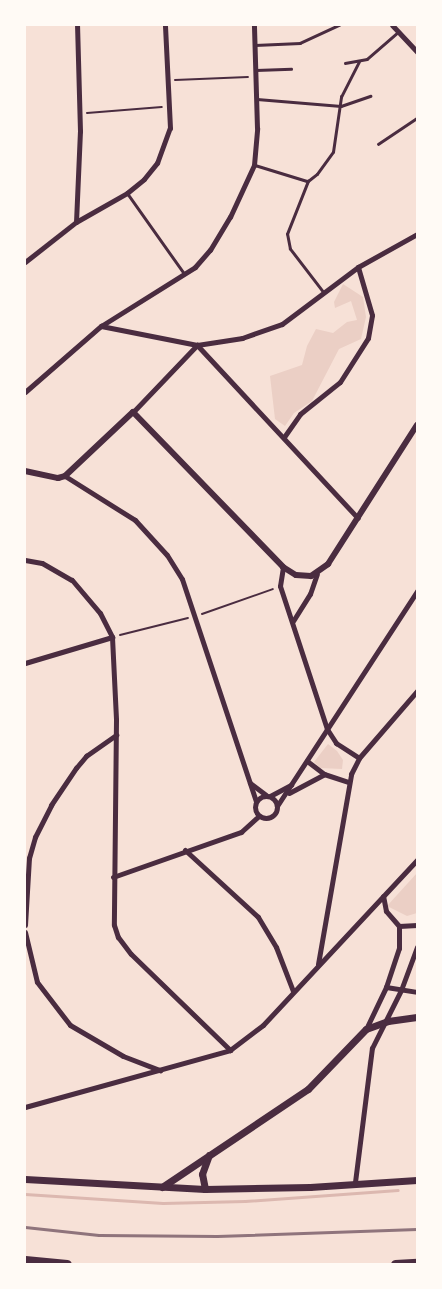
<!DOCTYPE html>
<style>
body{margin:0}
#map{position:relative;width:442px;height:1289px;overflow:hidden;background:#f7e1d7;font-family:Ubuntu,sans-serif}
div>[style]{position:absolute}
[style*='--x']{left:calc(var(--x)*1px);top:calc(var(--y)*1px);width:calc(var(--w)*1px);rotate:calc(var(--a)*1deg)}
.green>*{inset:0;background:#ebcfc5}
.stream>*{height:3px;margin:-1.5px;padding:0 1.5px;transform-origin:1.5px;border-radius:1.5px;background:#dcb8b0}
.path>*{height:2px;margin:-1px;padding:0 1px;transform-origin:1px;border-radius:1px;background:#4a2c40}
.service>*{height:2.5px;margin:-1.25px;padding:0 1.25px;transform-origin:1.25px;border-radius:1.25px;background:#4a2c40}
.minor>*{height:5px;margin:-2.5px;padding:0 2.5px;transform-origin:2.5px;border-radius:2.5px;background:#4a2c40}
.minor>.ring{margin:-2.5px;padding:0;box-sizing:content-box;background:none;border:5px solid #4a2c40;border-radius:50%}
.tertiary>*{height:6px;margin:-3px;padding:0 3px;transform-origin:3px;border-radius:3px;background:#4a2c40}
.secondary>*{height:7px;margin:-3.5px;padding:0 3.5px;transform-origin:3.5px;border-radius:3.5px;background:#4a2c40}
.trunk>*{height:9px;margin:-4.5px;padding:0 4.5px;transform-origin:4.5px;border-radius:4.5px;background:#4a2c40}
.rail>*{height:3px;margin:-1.5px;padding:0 1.5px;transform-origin:1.5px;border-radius:1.5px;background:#8f747c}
span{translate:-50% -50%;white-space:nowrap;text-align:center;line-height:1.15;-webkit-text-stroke:5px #fffaf5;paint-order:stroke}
.frame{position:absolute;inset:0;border:26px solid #fffaf5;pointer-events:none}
</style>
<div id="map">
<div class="green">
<div style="clip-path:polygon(343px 284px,363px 297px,366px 317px,361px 339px,339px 349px,312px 401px,294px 413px,285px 426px,275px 419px,270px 376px,302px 365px,307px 346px,316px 329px,333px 333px,347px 322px,357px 320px,351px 301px,335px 308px,334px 302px)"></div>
<div style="clip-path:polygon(328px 744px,337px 751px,343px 760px,342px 769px,320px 768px,314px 762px)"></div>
<div style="clip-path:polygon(417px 873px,417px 913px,407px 916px,387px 906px)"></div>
</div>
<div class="stream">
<div style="--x:25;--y:1194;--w:138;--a:3.7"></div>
<div style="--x:163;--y:1203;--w:82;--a:-1.4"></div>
<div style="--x:245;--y:1201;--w:153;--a:-4.1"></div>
</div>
<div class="path">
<div style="--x:175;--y:80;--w:73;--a:-2.4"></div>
<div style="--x:87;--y:113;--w:75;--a:-4.6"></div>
<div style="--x:202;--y:614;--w:75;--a:-19.4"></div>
<div style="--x:120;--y:635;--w:70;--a:-14"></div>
</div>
<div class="service">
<div style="--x:255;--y:45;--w:45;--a:-2.5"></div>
<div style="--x:300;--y:43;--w:43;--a:-24.8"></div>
<div style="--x:345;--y:63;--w:22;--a:-10"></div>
<div style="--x:367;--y:59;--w:40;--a:-41"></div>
<div style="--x:256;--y:70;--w:35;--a:-2"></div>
<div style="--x:257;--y:99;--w:84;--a:4.8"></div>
<div style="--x:341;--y:106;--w:31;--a:-19"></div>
<div style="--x:378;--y:144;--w:47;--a:-33.7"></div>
<div style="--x:255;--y:165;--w:54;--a:17.1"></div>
<div style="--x:128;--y:194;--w:97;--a:54.7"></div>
<div style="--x:323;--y:292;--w:54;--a:-127.5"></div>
<div style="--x:290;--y:249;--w:15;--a:-101"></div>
<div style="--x:287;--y:234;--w:57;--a:-68.4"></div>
<div style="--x:308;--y:181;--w:11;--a:-38"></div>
<div style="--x:317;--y:174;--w:27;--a:-54"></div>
<div style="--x:333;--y:152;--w:56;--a:-81.7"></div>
<div style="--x:341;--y:97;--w:39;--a:-63"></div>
</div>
<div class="minor">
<div style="--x:392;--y:25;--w:37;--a:47"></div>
<div style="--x:76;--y:222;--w:91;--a:-87.5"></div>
<div style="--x:80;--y:131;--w:106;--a:-91.6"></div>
<div style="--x:25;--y:262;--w:65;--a:-38.1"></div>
<div style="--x:76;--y:222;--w:59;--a:-29.6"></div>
<div style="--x:127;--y:193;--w:22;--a:-39"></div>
<div style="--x:144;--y:179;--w:21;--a:-51"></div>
<div style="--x:157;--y:163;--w:37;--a:-70"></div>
<div style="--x:170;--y:128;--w:103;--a:-92.8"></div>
<div style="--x:101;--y:326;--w:98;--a:11.2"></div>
<div style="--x:197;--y:345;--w:46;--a:-8.8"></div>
<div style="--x:242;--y:338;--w:42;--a:-19.3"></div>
<div style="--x:282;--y:324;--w:95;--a:-36.9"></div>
<div style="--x:358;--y:267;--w:68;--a:-29.2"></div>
<div style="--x:25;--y:392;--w:101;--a:-41"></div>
<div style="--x:101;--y:326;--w:111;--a:-32.1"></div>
<div style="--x:195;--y:267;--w:23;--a:-49"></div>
<div style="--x:210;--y:250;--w:39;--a:-59"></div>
<div style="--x:230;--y:217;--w:57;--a:-65.2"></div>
<div style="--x:254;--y:165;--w:37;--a:-85"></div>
<div style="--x:257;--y:128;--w:103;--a:-91.7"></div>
<div style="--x:133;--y:412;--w:93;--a:-46.3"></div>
<div style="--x:197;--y:345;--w:236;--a:47.1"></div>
<div style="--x:284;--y:437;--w:28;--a:-55"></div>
<div style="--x:300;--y:414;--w:51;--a:-38.7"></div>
<div style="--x:340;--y:382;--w:52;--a:-57.5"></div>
<div style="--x:368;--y:338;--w:23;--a:-80"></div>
<div style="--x:372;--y:315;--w:50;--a:-106.3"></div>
<div style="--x:65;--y:476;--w:83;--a:32.2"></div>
<div style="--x:135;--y:520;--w:47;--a:47.6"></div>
<div style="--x:167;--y:555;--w:28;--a:58"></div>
<div style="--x:182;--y:579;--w:234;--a:71.6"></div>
<div style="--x:25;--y:560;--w:17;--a:10"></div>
<div style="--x:42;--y:563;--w:34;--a:30"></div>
<div style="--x:72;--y:580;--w:43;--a:49.7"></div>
<div style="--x:100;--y:613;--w:27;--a:63"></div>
<div style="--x:112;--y:637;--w:83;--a:87.2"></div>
<div style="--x:116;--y:720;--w:205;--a:90.6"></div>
<div style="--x:114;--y:925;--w:13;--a:72"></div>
<div style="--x:118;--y:937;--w:21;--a:53"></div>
<div style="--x:131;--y:954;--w:138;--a:44.1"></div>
<div style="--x:283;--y:567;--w:19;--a:99"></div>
<div style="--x:280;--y:586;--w:151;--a:71.8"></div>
<div style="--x:327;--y:729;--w:17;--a:57"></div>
<div style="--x:336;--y:743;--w:27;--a:33"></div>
<div style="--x:293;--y:621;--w:32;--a:-58"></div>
<div style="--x:310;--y:594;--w:21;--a:-71"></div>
<div style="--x:25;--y:663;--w:91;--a:-16.6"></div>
<div style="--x:307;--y:761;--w:21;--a:37"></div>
<div style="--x:324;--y:774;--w:26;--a:18"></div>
<div style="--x:250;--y:783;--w:20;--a:37"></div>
<div style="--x:289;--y:793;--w:40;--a:-28"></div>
<div class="ring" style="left:255px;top:796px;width:17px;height:17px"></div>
<div style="--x:270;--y:796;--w:24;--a:-28"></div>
<div style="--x:277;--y:806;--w:257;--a:-56.9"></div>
<div style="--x:185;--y:850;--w:99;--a:42.5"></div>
<div style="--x:258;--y:917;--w:35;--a:59"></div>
<div style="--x:276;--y:947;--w:47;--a:68.9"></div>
<div style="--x:113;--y:877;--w:136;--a:-19.4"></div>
<div style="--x:241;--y:832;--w:24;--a:-42"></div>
<div style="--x:25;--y:925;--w:67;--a:-86.6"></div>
<div style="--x:29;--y:858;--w:22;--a:-74"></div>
<div style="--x:35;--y:837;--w:36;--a:-63"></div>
<div style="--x:51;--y:805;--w:45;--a:-56"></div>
<div style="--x:76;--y:768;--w:16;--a:-50"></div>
<div style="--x:86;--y:756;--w:37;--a:-35"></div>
<div style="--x:399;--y:926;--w:18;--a:-3"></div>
<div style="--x:25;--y:932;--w:51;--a:76.5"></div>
<div style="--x:37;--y:982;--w:54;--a:52.5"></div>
<div style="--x:70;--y:1025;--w:61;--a:30.3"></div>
<div style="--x:123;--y:1056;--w:40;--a:21"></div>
<div style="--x:318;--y:964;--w:193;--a:-80.1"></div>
<div style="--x:351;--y:774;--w:18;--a:-63"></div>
<div style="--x:359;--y:758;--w:89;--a:-49.1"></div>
<div style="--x:386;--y:987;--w:31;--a:9"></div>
<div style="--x:366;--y:1029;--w:47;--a:-64.5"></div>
<div style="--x:386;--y:987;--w:41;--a:-71.6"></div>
<div style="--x:399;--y:948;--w:22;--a:-90"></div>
<div style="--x:399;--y:926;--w:20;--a:-131"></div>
<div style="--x:386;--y:911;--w:15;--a:-101"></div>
<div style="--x:25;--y:1107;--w:213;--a:-15.5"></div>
<div style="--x:230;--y:1050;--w:41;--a:-37.1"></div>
<div style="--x:263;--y:1025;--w:226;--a:-47"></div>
<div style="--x:355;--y:1182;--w:135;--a:-82.8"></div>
<div style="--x:372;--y:1048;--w:65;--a:-63.4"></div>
<div style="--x:401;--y:990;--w:46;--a:-69.6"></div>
</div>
<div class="tertiary">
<div style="--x:25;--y:471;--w:34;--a:12"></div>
<div style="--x:58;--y:478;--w:7;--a:-16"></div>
<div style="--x:65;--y:476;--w:93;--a:-43.3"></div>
<div style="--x:133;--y:412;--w:216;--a:45.9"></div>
<div style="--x:283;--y:567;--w:15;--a:32"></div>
<div style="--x:296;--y:575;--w:15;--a:4"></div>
<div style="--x:311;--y:576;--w:21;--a:-35"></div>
<div style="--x:328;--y:564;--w:165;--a:-57.4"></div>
</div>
<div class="secondary">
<div style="--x:25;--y:1179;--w:180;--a:3.2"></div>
<div style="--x:205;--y:1189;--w:105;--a:-1.1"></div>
<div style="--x:310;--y:1187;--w:107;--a:-3.7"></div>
<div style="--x:162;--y:1187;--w:176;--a:-33.9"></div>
<div style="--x:308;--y:1089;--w:83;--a:-46"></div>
<div style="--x:366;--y:1029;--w:23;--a:-20"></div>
<div style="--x:388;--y:1021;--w:29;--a:-8"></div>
<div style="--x:205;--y:1189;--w:15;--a:-101"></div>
<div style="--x:202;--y:1174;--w:20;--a:-70"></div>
</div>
<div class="trunk">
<div style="--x:25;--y:1260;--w:42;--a:5.4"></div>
<div style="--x:395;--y:1264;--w:22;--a:-3"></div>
</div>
<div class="rail">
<div style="--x:25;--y:1227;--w:74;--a:6.2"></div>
<div style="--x:99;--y:1235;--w:118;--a:0.5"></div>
<div style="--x:217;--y:1236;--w:200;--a:-2"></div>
</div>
<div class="frame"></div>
</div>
